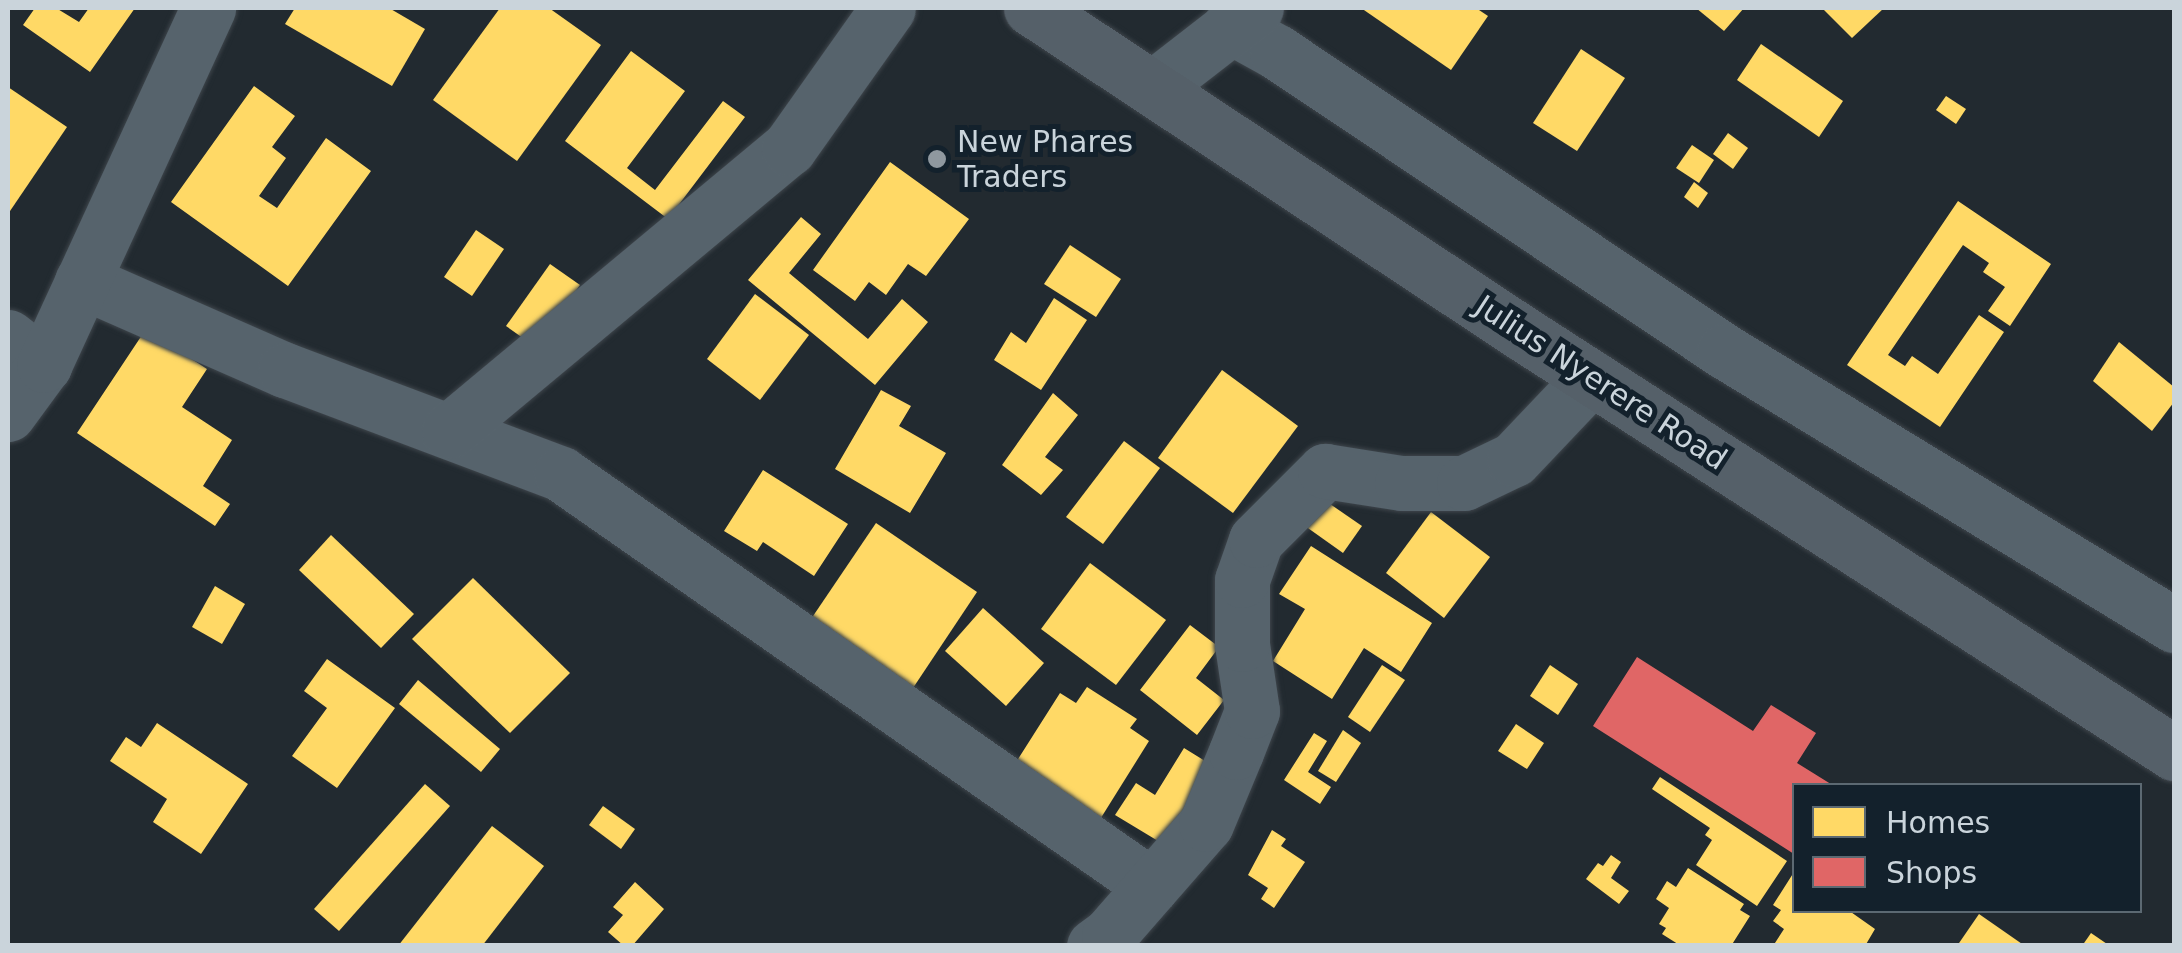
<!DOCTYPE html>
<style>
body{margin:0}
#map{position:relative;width:2182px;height:953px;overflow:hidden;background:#222a30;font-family:"DejaVu Sans",sans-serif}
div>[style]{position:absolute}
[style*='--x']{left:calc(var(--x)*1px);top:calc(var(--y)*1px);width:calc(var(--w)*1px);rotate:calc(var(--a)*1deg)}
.homes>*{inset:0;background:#ffd966}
.shops>*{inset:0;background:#e06666}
.roads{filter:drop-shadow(0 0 2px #3e454b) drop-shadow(0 0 2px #3e454b)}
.minor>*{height:55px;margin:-27.5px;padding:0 27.5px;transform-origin:27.5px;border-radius:27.5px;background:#56636c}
.highway>*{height:55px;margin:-27.5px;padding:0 27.5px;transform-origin:27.5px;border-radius:27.5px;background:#556069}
.dots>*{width:28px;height:28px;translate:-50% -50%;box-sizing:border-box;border:5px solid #13212c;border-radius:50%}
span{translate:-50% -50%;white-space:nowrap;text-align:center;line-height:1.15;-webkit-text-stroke:10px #13212c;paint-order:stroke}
.poi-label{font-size:30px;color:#cad4db}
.left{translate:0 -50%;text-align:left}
.street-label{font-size:30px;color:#cad4db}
.frame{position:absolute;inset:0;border:10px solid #cad4db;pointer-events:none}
.legend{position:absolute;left:1792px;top:783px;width:350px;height:130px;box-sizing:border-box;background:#13212c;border:2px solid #5c6972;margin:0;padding:12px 18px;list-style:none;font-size:30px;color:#cad4db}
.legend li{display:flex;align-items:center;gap:20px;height:50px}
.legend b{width:50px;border:2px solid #5c6972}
</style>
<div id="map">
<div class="homes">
<div style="clip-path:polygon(35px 8px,56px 8px,79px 22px,89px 8px,135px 8px,90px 72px,23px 25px)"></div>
<div style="clip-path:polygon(295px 8px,389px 8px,425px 29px,392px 86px,285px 24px)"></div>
<div style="clip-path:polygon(500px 8px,549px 8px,601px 45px,517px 161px,433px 100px)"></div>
<div style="clip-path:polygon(1361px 8px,1476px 8px,1488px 16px,1451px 70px)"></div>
<div style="clip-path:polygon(1696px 8px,1744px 8px,1724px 31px)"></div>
<div style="clip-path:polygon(1822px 8px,1884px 8px,1852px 38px)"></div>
<div style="clip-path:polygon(1761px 44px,1843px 101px,1819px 137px,1737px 80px)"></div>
<div style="clip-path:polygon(1581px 49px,1625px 78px,1577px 151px,1533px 123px)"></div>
<div style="clip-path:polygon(631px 51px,685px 91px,627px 168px,655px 190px,723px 101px,745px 117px,668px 219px,565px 141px)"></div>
<div style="clip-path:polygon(254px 86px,295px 116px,272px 147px,286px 158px,259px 196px,277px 208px,326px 138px,371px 171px,288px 286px,171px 202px)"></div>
<div style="clip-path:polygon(8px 87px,67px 127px,8px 214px)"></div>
<div style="clip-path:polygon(1946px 96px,1966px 109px,1956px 124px,1936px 110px)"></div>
<div style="clip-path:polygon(1728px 133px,1748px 148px,1733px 169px,1713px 154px)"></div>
<div style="clip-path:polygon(1692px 145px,1714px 160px,1699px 183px,1676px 168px)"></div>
<div style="clip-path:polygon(890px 162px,969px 219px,926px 276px,908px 264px,886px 295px,869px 282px,855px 301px,813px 270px)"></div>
<div style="clip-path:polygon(1694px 182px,1708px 193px,1698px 208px,1684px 197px)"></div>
<div style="clip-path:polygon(1958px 201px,2051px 264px,2010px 326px,1988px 311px,2005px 287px,1983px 272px,1989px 263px,1963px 245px,1888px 355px,1905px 366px,1912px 356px,1938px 374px,1979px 315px,2004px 332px,1940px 427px,1847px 365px)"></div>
<div style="clip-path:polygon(801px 217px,821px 234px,789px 273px,868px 339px,902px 299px,928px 322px,875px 385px,748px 280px)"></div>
<div style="clip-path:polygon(476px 230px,504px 249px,472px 296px,444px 277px)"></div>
<div style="clip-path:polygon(1070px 245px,1121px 279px,1096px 317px,1044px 284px)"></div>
<div style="clip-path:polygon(550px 264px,580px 285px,537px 348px,506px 326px)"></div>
<div style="clip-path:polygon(755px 294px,809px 335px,760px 400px,707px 359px)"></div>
<div style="clip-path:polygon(1054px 298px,1087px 320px,1041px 390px,994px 360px,1011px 332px,1026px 343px)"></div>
<div style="clip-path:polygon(146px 329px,207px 369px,182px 407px,232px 440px,203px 486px,230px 504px,215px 526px,77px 433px)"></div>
<div style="clip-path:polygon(2119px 342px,2174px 387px,2174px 402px,2152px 431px,2093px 381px)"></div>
<div style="clip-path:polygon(1222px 370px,1298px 426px,1233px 513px,1158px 458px)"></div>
<div style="clip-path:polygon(881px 390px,911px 406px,899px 426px,946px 453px,910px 513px,835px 469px)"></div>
<div style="clip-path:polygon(1053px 393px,1078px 415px,1045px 457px,1063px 470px,1041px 495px,1002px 465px)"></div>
<div style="clip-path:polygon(1124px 441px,1160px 468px,1103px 544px,1066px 517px)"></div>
<div style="clip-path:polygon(763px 470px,848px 524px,814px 576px,763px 542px,757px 551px,724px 531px)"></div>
<div style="clip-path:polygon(1317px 495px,1362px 526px,1343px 553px,1298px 521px)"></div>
<div style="clip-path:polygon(1431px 512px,1490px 557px,1444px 618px,1386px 573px)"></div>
<div style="clip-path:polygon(876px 523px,977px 592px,911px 691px,809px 622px)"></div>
<div style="clip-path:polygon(331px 535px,414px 614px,381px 648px,299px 570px)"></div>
<div style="clip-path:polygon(1311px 546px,1432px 623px,1401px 672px,1364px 648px,1332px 699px,1273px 661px,1305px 609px,1279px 594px)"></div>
<div style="clip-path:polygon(1090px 563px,1166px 620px,1116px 685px,1041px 629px)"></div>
<div style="clip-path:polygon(473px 578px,570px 673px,510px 733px,412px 639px)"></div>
<div style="clip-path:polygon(215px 586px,245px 604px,222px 644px,192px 627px)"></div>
<div style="clip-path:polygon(983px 608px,1044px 663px,1006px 706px,945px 651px)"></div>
<div style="clip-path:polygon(1190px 625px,1219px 647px,1196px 678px,1224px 700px,1197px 735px,1140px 690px)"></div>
<div style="clip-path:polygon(327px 659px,395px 708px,337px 788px,292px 756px,327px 708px,304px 691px)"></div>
<div style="clip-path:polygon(1382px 665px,1405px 680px,1370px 732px,1348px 717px)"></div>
<div style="clip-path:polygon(1550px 665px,1578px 684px,1558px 715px,1530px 696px)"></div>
<div style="clip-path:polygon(418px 680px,500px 749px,481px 772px,399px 704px)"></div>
<div style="clip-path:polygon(1087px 687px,1137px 719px,1130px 728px,1149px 741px,1099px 821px,1013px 767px,1060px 693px,1076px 703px)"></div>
<div style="clip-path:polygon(157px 723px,248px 784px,201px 854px,153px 822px,167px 799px,110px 761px,126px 737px,141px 747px)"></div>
<div style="clip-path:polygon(1516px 724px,1544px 743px,1527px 769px,1498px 751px)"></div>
<div style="clip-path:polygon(1343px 730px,1361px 743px,1336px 782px,1318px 771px)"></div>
<div style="clip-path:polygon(1314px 733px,1327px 741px,1308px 772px,1331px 787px,1320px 804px,1284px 780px)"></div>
<div style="clip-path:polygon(1184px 748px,1218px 769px,1168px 847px,1115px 815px,1136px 783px,1155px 795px)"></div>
<div style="clip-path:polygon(1660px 777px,1787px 861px,1757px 906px,1696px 865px,1712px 840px,1705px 835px,1710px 828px,1652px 789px)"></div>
<div style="clip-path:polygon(425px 784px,450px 806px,339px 931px,314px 909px)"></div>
<div style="clip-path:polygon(603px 806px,635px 829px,621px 849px,589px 825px)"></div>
<div style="clip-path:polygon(492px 826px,544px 866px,482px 946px,398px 946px)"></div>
<div style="clip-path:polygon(1272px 830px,1286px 839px,1281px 846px,1305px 862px,1274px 908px,1261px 899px,1268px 888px,1248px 875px)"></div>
<div style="clip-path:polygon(1611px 855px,1621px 862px,1611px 878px,1629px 891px,1619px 904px,1586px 879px,1598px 863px,1603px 866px)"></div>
<div style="clip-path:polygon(1688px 868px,1744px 904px,1740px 910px,1750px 916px,1731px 946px,1681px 946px,1662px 934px,1666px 928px,1659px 924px,1669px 908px,1656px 899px,1667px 881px,1676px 887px)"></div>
<div style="clip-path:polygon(1794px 872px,1794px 910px,1848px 910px,1875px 929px,1865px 946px,1773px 946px,1784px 929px,1773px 921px,1781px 910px,1773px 905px)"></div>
<div style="clip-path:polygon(635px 882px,664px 909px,632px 946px,624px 946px,608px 932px,623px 915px,613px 907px)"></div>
<div style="clip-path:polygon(1979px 914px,2025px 946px,1957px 946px)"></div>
<div style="clip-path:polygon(2091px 933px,2110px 946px,2082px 946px)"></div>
</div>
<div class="shops">
<div style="clip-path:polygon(1637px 657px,1753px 731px,1771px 705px,1816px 733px,1797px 763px,1834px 786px,1794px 786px,1794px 854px,1593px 726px)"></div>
</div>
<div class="roads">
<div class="minor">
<div style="--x:1230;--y:26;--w:54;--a:29"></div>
<div style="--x:1277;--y:52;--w:538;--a:33.78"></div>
<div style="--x:1724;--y:351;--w:527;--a:31.34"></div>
<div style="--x:1154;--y:87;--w:129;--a:-37.8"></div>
<div style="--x:82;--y:281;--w:222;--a:23.7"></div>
<div style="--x:285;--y:370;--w:295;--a:20.6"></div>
<div style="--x:561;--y:474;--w:720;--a:34.88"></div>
<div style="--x:8;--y:337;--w:46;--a:37.9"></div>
<div style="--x:8;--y:414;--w:61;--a:-53.7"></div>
<div style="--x:44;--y:365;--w:393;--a:-65.3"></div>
<div style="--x:449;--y:431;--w:442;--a:-39.8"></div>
<div style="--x:789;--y:148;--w:171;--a:-54.7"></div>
<div style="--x:1094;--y:946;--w:19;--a:-36"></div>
<div style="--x:1109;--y:935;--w:147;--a:-48.9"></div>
<div style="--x:1206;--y:824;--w:78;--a:-67.4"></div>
<div style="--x:1236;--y:752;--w:44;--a:-68.7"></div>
<div style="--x:1252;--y:711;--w:68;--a:-98.5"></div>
<div style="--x:1242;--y:644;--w:64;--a:-90"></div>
<div style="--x:1242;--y:580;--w:42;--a:-70.7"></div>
<div style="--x:1256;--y:540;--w:98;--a:-45"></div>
<div style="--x:1325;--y:471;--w:78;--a:8.9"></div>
<div style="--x:1402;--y:483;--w:62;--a:0"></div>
<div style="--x:1464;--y:483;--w:55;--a:-25.6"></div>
<div style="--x:1514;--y:459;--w:112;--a:-46.5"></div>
</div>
<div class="highway">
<div style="--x:1031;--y:8;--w:589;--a:33.5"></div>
<div style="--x:1522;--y:333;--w:776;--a:32.79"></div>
</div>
</div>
<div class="dots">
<div style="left:937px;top:159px;background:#8f989f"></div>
</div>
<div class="poi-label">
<span class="left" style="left:957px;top:159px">New Phares<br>Traders</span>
</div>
<div class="street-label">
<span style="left:1601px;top:383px;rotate:33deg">Julius Nyerere Road</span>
</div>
<div class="frame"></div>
<ul class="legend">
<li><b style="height:28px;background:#ffd966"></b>Homes</li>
<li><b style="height:28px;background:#e06666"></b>Shops</li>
</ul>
</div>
